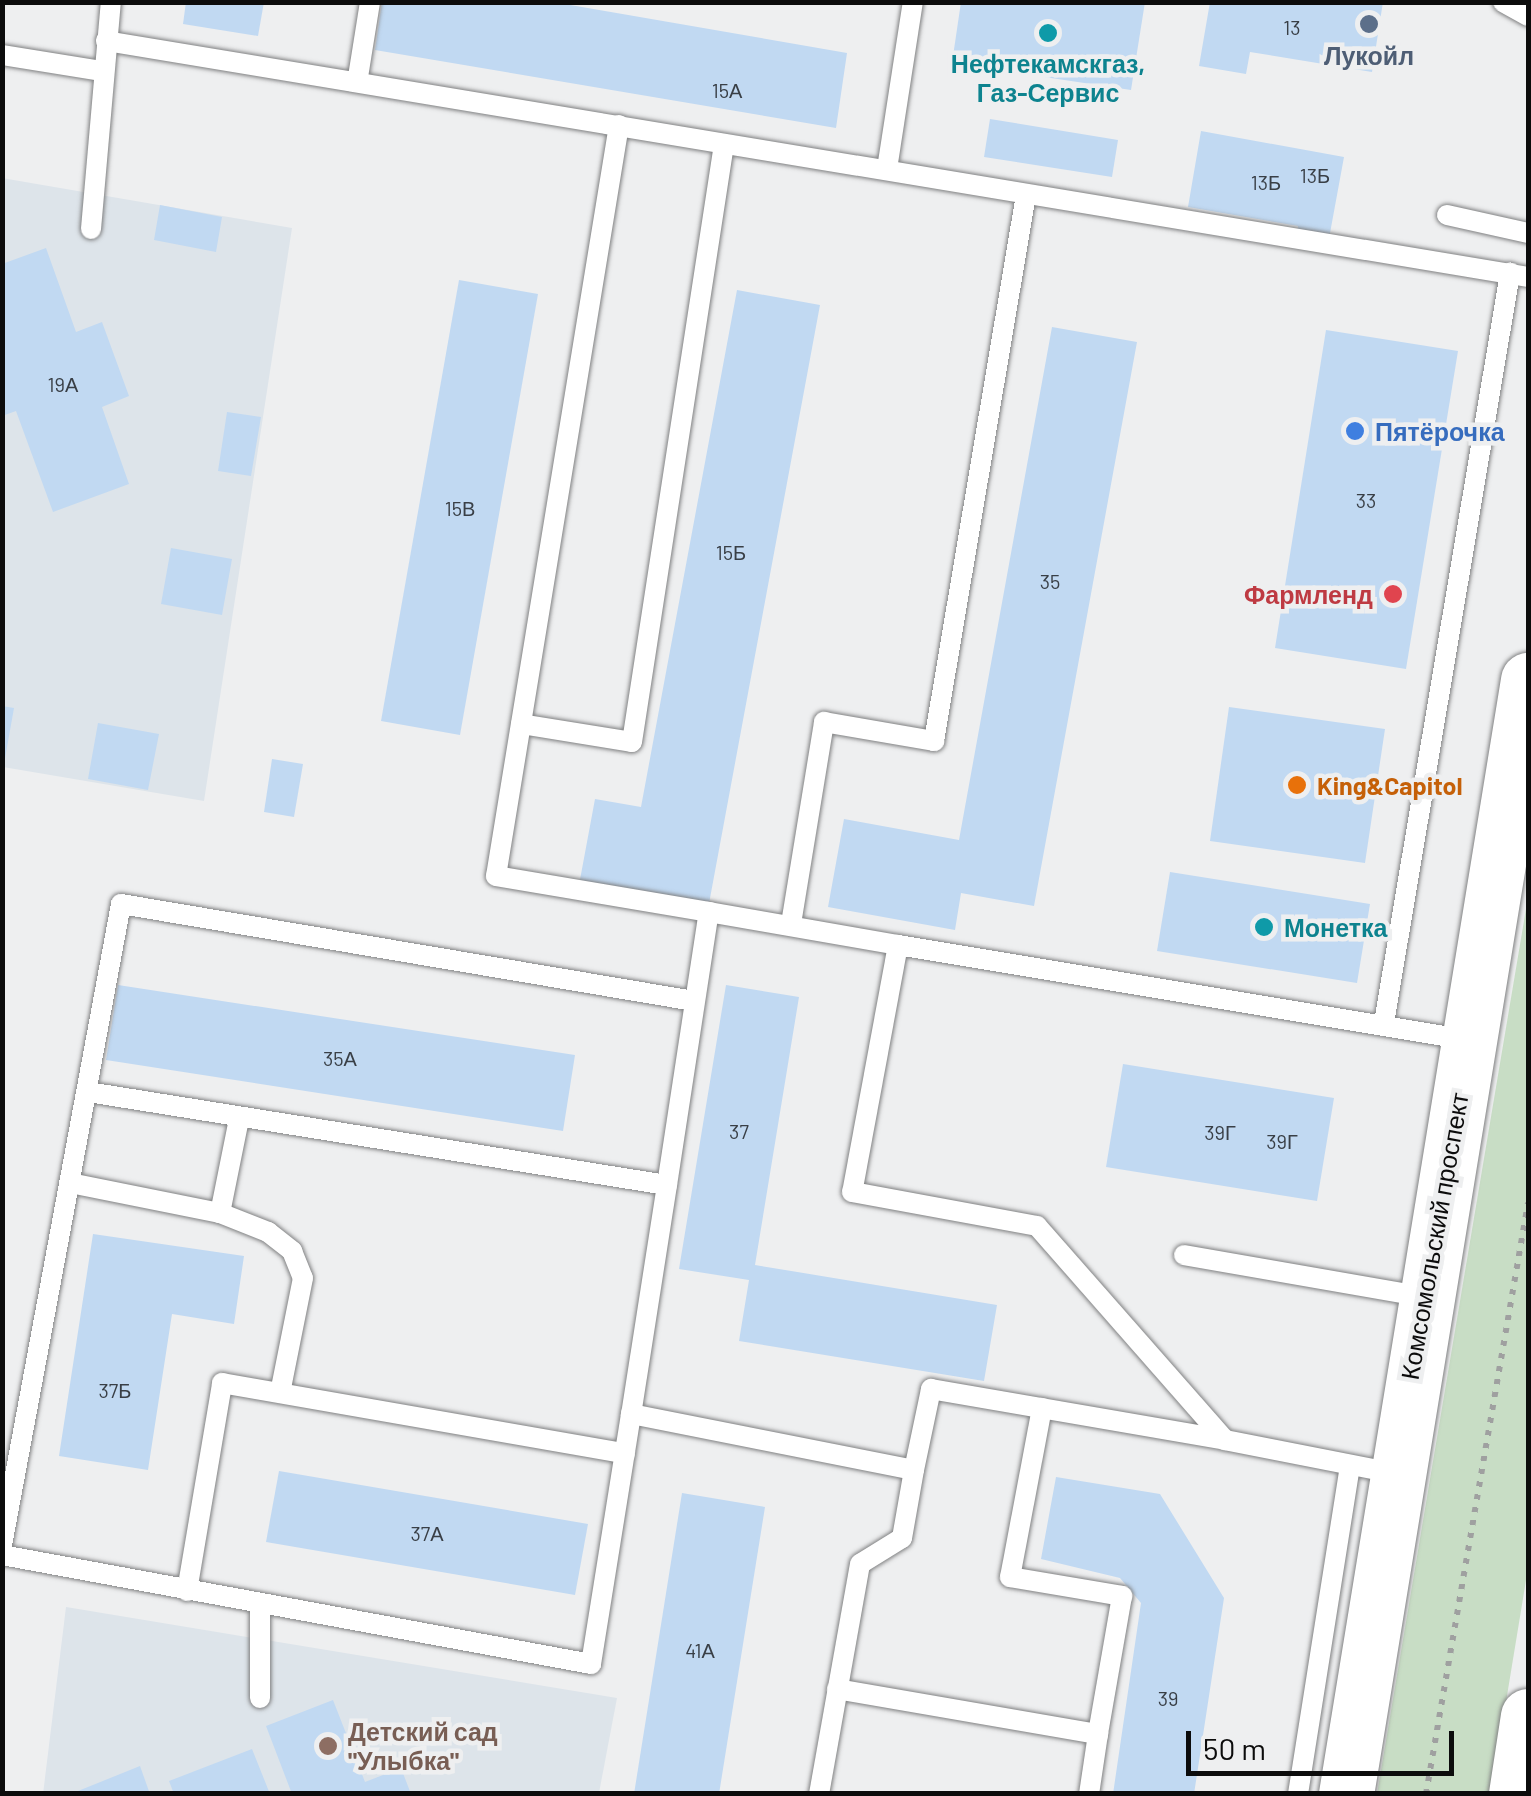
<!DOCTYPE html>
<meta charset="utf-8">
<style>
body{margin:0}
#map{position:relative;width:1531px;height:1796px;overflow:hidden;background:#eeeff0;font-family:Barlow,sans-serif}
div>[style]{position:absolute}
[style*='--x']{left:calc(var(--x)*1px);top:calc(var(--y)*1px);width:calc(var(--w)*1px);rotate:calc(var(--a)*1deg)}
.built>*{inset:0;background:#dde4ea}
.green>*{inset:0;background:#c8ddc5}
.building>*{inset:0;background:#c1d9f2}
.path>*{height:6px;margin-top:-3px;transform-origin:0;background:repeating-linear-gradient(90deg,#9fa0a0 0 5px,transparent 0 13px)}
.roads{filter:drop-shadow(0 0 2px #808182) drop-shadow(0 0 2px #808182)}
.lane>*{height:20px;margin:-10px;padding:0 10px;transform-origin:10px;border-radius:10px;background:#fff}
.secondary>*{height:55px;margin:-27.5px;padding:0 27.5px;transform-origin:27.5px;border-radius:27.5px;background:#fff}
.dots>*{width:28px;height:28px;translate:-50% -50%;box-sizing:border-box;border:5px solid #eeeff0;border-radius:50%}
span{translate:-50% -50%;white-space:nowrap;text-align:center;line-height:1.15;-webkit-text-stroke:9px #eeeff0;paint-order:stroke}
.number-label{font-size:20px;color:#393f46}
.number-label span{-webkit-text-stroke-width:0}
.service-label{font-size:25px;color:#4e5e75;font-weight:700}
.culture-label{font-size:25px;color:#0d838f;font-weight:700}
.left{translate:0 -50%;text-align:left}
.shop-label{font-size:25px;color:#366cbe;font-weight:700}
.health-label{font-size:25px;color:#be3a42;font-weight:700}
.right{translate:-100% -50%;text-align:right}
.food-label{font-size:25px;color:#c56008;font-weight:700}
.street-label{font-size:25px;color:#0c0c0c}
.education-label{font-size:25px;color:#785e54;font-weight:700}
.frame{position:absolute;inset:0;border:5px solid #0c0c0c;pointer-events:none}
.scale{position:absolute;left:1186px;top:1731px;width:268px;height:45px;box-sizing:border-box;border:5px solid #0c0c0c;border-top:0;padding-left:12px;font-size:30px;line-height:35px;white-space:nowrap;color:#0c0c0c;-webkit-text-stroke:8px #eeeff0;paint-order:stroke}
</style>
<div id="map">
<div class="built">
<div style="clip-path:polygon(2px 178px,292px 228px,204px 801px,3px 767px)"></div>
<div style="clip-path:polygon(66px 1607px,617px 1698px,599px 1793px,43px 1794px)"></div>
</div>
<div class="green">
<div style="clip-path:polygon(1528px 897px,1528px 1568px,1491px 1793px,1377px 1794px)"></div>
</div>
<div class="building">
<div style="clip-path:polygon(186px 2px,264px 2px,258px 36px,183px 24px)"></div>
<div style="clip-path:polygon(382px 2px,553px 2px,847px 53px,836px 128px,375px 50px)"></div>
<div style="clip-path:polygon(961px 2px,1145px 2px,1131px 90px,952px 63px)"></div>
<div style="clip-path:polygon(1210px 2px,1383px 2px,1372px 72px,1250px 52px,1246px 74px,1199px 66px)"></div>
<div style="clip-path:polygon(990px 119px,1118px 140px,1112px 177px,984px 157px)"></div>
<div style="clip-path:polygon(1201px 131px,1344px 157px,1328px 244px,1296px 239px,1298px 226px,1188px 207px)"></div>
<div style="clip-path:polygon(160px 205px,222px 217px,216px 252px,154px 240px)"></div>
<div style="clip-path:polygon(46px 248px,76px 332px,102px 322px,129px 396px,102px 407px,129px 484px,53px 512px,16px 411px,2px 416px,2px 264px)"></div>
<div style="clip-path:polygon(459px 280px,538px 294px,460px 735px,381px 721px)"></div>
<div style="clip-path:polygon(737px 290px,820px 305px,708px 909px,579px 885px,595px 799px,641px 807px)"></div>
<div style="clip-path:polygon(1052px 327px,1137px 342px,1034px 906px,961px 893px,955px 930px,828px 907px,844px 819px,959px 840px)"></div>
<div style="clip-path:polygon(1326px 330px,1458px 351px,1406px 669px,1275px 648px)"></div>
<div style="clip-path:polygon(227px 412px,261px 417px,251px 476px,218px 471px)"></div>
<div style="clip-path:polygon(171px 548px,232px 559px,222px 615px,161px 604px)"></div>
<div style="clip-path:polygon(2px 706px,14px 708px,4px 764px,2px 763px)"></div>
<div style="clip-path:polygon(1229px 707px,1385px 729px,1365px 863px,1210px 841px)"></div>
<div style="clip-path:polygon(98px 723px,159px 734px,148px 790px,88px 779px)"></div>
<div style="clip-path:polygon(272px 759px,303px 764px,294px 817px,264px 812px)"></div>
<div style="clip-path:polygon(1170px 872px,1370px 904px,1357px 983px,1157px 951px)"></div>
<div style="clip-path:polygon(118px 985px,575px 1055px,563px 1131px,106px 1060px)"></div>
<div style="clip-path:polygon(726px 985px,799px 997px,755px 1265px,997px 1305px,984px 1381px,739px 1341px,749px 1280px,679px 1269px)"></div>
<div style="clip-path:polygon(1123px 1064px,1334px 1098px,1317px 1201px,1106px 1167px)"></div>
<div style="clip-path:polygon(93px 1234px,244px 1256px,234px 1324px,172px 1314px,148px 1470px,59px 1456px)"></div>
<div style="clip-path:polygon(279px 1471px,588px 1524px,575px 1595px,266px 1542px)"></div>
<div style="clip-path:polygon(1056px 1477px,1160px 1494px,1224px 1598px,1194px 1794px,1113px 1794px,1141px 1603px,1120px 1578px,1041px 1559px)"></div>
<div style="clip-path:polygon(682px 1493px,765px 1507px,719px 1794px,634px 1794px)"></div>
<div style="clip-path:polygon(333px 1700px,365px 1782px,401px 1768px,411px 1794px,292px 1794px,266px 1726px)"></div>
<div style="clip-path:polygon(252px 1749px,270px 1794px,174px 1794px,169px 1781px)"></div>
<div style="clip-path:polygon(140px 1766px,150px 1794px,79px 1794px,78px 1791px)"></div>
</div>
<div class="path">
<div style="--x:1426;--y:1794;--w:600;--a:-80.21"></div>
</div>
<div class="roads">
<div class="lane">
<div style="--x:1503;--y:2;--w:29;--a:29"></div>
<div style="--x:106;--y:41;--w:1441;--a:9.42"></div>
<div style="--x:2;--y:55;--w:101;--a:9.1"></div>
<div style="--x:358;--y:77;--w:76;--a:-80.9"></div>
<div style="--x:619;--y:125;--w:761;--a:99.3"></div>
<div style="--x:496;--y:876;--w:216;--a:9.6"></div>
<div style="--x:887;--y:169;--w:169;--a:-81.2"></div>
<div style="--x:1447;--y:215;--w:83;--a:12.5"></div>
<div style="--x:91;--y:229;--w:228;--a:-85"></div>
<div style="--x:521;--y:724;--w:112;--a:9.2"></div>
<div style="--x:632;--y:742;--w:605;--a:-81.25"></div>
<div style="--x:791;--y:924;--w:205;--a:-80.7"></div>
<div style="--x:824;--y:722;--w:112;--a:9.8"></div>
<div style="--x:934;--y:741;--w:554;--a:-80.44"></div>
<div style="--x:898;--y:945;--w:578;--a:9.46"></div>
<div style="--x:1384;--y:1023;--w:761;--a:-80.46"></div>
<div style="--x:88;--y:1092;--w:586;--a:9.13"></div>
<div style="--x:667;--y:1185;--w:276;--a:-81.3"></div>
<div style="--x:709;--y:912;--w:192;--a:9.9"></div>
<div style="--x:898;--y:945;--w:251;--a:100.5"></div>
<div style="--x:852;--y:1192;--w:188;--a:10.4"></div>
<div style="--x:1037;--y:1226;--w:285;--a:48.7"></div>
<div style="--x:1225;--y:1440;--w:171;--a:11.1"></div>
<div style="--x:239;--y:1119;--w:96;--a:101.4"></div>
<div style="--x:220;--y:1213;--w:52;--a:21.6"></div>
<div style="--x:268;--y:1232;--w:31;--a:38"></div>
<div style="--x:292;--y:1251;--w:29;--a:68"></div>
<div style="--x:303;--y:1278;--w:117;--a:101.3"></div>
<div style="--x:70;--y:1183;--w:153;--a:11.3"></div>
<div style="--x:667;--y:1185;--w:232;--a:98.9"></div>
<div style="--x:631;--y:1414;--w:288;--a:11.2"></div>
<div style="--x:914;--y:1470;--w:69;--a:100"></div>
<div style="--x:902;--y:1538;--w:49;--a:148.2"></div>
<div style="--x:860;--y:1564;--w:234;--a:100.1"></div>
<div style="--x:1184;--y:1255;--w:244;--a:9.9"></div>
<div style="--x:1042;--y:1408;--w:172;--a:100.7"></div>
<div style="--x:1010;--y:1577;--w:114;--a:9.6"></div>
<div style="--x:1122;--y:1596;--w:140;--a:99.9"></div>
<div style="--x:914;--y:1470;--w:83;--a:-78.1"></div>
<div style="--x:931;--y:1389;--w:298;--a:9.8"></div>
<div style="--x:2;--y:1545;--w:652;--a:-79.48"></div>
<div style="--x:121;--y:904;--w:581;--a:9.61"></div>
<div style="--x:2;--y:1555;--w:599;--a:10.48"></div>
<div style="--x:591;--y:1664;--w:253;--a:-80.9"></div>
<div style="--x:187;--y:1591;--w:211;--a:-80.4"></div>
<div style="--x:222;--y:1383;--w:409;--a:9.9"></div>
<div style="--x:260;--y:1609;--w:89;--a:90"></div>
<div style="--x:837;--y:1689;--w:265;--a:9.8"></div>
<div style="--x:1098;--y:1734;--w:61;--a:98.5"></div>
<div style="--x:1298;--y:1794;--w:332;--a:-81"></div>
</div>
<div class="secondary">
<div style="--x:1346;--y:1794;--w:1129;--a:-80.72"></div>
<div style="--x:1516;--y:1794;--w:79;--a:-81.3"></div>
</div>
</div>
<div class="dots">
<div style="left:1369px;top:24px;background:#5c6f8a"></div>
<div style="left:1048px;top:33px;background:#0f9aa8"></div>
<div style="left:1355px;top:431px;background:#3f7fe0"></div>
<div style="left:1393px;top:594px;background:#e0444e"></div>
<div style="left:1297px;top:785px;background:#e8710a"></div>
<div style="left:1264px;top:927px;background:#0f9aa8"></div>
<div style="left:328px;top:1746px;background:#8d6e63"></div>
</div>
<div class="number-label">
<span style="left:1292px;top:27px">13</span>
<span style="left:727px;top:90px">15А</span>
<span style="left:1315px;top:175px">13Б</span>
<span style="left:1266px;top:182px">13Б</span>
<span style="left:63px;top:384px">19А</span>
<span style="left:1366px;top:500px">33</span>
<span style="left:460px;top:508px">15В</span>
<span style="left:731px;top:552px">15Б</span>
<span style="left:1050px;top:581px">35</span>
<span style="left:340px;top:1058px">35А</span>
<span style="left:739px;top:1131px">37</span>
<span style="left:1220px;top:1132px">39Г</span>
<span style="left:1282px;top:1141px">39Г</span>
<span style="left:115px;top:1390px">37Б</span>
<span style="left:427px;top:1533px">37А</span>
<span style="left:700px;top:1650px">41А</span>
<span style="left:1168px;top:1698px">39</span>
</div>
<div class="service-label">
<span style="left:1369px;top:55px">Лукойл</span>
</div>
<div class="culture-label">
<span style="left:1048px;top:78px">Нефтекамскгаз,<br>Газ-Сервис</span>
<span class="left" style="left:1284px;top:927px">Монетка</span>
</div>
<div class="shop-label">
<span class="left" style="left:1375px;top:431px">Пятёрочка</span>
</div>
<div class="health-label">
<span class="right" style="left:1373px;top:594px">Фармленд</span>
</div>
<div class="food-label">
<span class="left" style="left:1317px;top:785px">King&amp;Capitol</span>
</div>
<div class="street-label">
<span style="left:1434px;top:1236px;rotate:-80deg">Комсомольский проспект</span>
</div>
<div class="education-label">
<span class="left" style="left:348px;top:1746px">Детский сад<br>"Улыбка"</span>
</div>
<div class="frame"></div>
<div class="scale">50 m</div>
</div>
